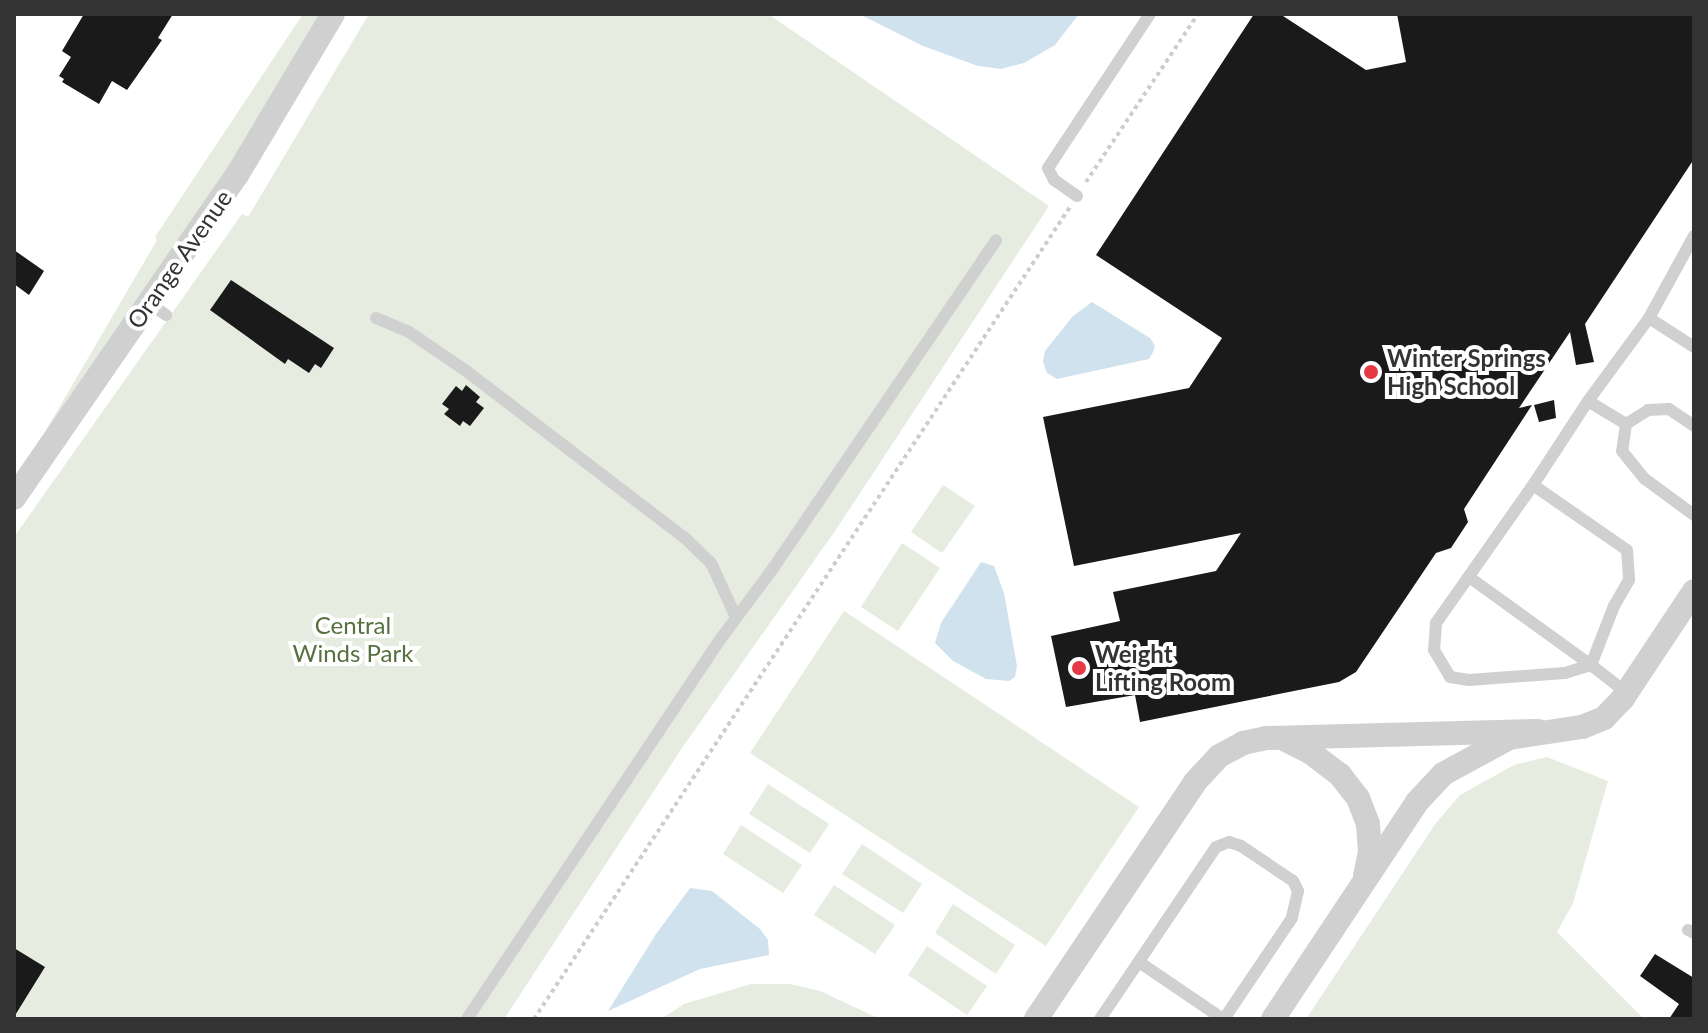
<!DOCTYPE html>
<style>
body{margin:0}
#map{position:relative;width:1708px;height:1033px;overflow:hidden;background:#fff;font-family:Lato,sans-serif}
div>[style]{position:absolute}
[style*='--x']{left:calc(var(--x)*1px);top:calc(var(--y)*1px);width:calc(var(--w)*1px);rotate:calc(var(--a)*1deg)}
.green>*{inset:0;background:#e6ecdf}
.water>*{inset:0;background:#cfe2ee}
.building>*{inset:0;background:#1a1a1a}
.path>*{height:4px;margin-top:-2px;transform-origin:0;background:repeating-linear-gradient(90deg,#cdcdcd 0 4px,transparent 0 8px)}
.service>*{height:12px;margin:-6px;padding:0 6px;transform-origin:6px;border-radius:6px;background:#d0d0d0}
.minor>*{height:24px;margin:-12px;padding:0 12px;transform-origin:12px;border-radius:12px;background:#d0d0d0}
.dots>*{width:22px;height:22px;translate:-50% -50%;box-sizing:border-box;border:4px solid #fff;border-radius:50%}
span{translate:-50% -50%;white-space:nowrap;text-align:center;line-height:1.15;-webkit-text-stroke:8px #fff;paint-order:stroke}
.street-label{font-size:24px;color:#333}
.poi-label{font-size:24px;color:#333;font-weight:700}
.left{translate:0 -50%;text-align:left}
.park-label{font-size:24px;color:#56703f}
.frame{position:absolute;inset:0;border:16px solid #333;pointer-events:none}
</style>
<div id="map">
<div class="green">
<div style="clip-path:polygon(303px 14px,319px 14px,227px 170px,14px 477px,46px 430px,157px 240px,155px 237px)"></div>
<div style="clip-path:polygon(369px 14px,768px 14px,1049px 206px,837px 528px,682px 748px,504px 1019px,14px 1019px,14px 537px,242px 214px,248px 217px)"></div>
<div style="clip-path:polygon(943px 485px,975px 506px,942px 553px,911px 532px)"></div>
<div style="clip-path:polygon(902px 543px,940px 568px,898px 631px,861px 607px)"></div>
<div style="clip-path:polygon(844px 611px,1139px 807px,1046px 946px,750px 753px)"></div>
<div style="clip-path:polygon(1547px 757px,1608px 781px,1573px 903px,1557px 932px,1644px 1019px,1306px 1019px,1436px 823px,1460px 795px,1514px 765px)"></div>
<div style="clip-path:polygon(768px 784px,829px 824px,810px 853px,749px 814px)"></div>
<div style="clip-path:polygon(741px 825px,802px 865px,783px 893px,723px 854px)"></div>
<div style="clip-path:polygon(862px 844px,922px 884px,903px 913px,842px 874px)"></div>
<div style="clip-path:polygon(834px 885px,895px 925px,875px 954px,814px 915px)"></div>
<div style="clip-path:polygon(953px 904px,1015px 945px,996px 974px,935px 933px)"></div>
<div style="clip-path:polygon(927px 946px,987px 986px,967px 1015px,908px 975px)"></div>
<div style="clip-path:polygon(751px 984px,789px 984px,820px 991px,880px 1019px,661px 1019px,684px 1004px)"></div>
</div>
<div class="water">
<div style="clip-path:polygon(859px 14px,1079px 14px,1055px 45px,1024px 63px,1001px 69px,978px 66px,923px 46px)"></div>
<div style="clip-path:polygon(1092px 302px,1150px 338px,1155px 346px,1153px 352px,1149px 359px,1057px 379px,1047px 373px,1043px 362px,1045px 351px,1073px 316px)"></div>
<div style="clip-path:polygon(981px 562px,994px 566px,1004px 593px,1017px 666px,1015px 677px,1009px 681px,986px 679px,953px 661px,935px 643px,941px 623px)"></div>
<div style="clip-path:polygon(690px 888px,712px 891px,760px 929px,768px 940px,769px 955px,700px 969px,608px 1011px,656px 934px)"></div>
</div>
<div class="building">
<div style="clip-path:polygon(84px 14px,173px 14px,158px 38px,162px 40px,127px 90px,112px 81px,99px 104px,62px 82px,64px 79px,59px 76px,71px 57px,62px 51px)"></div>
<div style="clip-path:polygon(1254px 14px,1280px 14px,1366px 70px,1406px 62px,1397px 14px,1694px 14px,1694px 159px,1585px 324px,1594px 362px,1576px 365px,1570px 332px,1519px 408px,1532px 405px,1464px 509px,1468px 522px,1451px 548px,1436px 553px,1356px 672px,1339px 682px,1140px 722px,1135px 695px,1066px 707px,1051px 636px,1120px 621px,1113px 592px,1216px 571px,1241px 533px,1074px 566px,1043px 417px,1189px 388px,1222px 338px,1096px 255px)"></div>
<div style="clip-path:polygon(14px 250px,44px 271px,29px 295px,14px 284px)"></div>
<div style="clip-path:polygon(231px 280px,334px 348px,321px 368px,315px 364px,309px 373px,288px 359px,285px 364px,210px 310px)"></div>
<div style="clip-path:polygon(466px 385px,480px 397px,476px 402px,484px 408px,470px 426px,463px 421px,460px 426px,444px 414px,449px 409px,442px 404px,456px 386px,462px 391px)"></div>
<div style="clip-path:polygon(1554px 400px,1556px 418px,1539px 422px,1534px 405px)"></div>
<div style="clip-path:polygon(14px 948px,45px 967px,14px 1017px)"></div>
<div style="clip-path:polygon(1655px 954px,1694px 978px,1694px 1019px,1669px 1019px,1679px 1004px,1640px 976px)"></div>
</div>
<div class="path">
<div style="--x:1086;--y:182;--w:202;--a:-56.3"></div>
<div style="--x:534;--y:1019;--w:973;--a:-56.57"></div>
</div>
<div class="service">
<div style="--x:1077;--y:196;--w:28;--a:-145"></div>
<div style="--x:1054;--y:180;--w:13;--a:-117"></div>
<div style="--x:1048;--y:168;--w:185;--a:-56.5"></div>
<div style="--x:1694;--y:236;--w:94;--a:118.8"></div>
<div style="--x:1649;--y:318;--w:54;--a:32.8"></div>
<div style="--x:149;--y:303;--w:21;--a:35"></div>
<div style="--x:376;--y:318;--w:36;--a:23"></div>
<div style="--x:409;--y:332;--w:68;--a:34.2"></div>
<div style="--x:465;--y:370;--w:278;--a:37.4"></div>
<div style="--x:686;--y:539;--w:35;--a:44"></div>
<div style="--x:711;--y:563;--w:60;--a:65.2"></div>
<div style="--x:1649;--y:318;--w:103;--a:126.3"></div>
<div style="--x:1588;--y:401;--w:44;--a:31.2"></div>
<div style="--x:1626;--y:424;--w:26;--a:-32"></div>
<div style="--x:1648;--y:410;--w:21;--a:-3"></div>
<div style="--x:1669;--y:409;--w:30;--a:34"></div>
<div style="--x:1588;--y:401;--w:100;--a:123.2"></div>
<div style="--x:1533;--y:485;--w:114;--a:34.7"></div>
<div style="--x:1627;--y:550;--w:30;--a:86"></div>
<div style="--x:1629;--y:580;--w:30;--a:120"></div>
<div style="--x:1614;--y:606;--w:63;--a:111.3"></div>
<div style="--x:1591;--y:665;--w:46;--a:37.9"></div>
<div style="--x:1626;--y:424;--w:27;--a:98"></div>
<div style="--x:1622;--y:451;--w:36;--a:51"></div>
<div style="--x:1645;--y:479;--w:61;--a:36.3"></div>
<div style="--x:1533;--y:485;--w:169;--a:125.1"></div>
<div style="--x:1436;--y:623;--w:27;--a:94"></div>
<div style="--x:1434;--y:650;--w:31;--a:59"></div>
<div style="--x:1450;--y:677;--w:19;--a:9"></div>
<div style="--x:1469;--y:680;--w:96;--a:-4.2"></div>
<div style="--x:1565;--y:673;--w:27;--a:-17"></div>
<div style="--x:1469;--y:577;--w:150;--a:35.8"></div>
<div style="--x:1688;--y:930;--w:7;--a:27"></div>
<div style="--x:1139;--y:962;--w:102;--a:34.2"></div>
<div style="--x:467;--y:1019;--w:459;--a:-56.3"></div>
<div style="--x:722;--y:637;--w:87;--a:-53.4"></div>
<div style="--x:774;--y:567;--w:395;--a:-55.8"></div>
<div style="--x:1100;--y:1019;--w:207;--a:-56"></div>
<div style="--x:1216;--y:847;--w:14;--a:-21"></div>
<div style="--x:1229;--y:842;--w:13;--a:18"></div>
<div style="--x:1241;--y:846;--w:63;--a:33.9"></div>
<div style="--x:1293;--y:881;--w:11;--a:63"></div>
<div style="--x:1298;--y:891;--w:28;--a:103"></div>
<div style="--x:1292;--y:918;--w:122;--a:124"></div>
</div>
<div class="minor">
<div style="--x:14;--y:498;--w:393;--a:-55.4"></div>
<div style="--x:237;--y:175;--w:187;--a:-59.2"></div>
<div style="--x:1284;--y:739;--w:30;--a:27"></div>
<div style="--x:1311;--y:753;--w:36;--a:37"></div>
<div style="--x:1340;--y:775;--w:29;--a:52"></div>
<div style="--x:1358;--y:798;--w:28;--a:69"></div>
<div style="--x:1368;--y:824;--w:28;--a:86"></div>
<div style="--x:1370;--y:852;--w:24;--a:102"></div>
<div style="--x:1036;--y:1019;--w:285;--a:-56.1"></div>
<div style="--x:1195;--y:782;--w:35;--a:-47"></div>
<div style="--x:1219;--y:756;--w:27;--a:-28"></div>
<div style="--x:1243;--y:743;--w:24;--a:-12"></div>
<div style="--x:1266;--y:738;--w:272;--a:-1.5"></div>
<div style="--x:1273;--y:1019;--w:260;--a:-56.4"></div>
<div style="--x:1417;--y:802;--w:38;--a:-47"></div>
<div style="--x:1443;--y:774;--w:75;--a:-28.6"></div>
<div style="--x:1509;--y:738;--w:74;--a:-8.6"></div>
<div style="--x:1582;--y:727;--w:24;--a:-22"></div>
<div style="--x:1604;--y:718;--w:28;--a:-46"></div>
<div style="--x:1623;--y:698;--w:128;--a:-56.4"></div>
</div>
<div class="dots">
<div style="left:1371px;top:372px;background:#e63946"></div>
<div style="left:1079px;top:668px;background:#e63946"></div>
</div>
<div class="street-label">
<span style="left:179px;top:259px;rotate:-55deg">Orange Avenue</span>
</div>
<div class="poi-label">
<span class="left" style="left:1387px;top:372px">Winter Springs<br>High School</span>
<span class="left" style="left:1095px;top:668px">Weight<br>Lifting Room</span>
</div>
<div class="park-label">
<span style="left:353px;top:639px">Central<br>Winds Park</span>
</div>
<div class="frame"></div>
</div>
